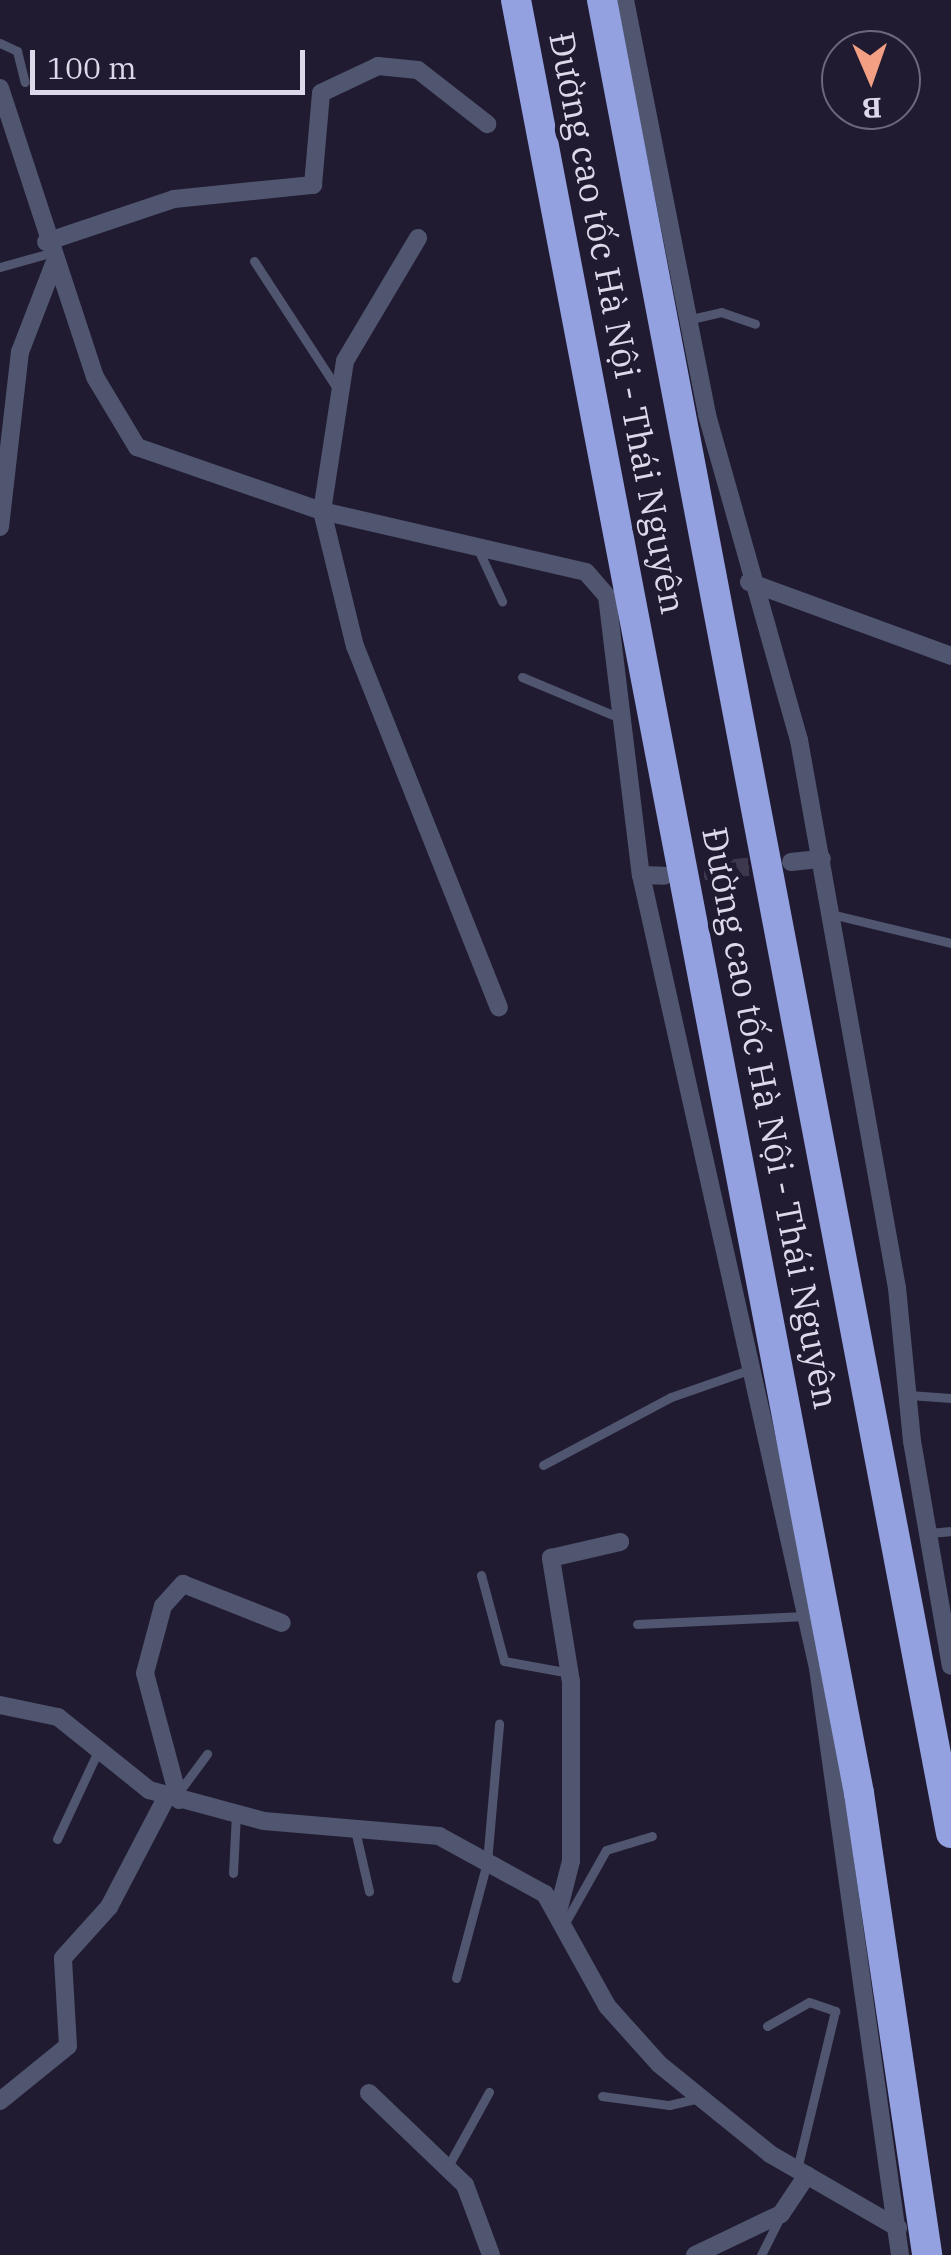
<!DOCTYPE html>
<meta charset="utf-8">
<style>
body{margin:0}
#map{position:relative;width:951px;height:2255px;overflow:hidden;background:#211b32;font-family:"IBM Plex Serif",serif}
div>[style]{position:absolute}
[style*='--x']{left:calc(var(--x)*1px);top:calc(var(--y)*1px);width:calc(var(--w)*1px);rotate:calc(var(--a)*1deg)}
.minor-tunnel>*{height:18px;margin-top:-9px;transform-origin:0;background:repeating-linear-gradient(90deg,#3d384e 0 18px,transparent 0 27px)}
.service>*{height:9px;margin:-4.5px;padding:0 4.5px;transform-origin:4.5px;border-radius:4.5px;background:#50566f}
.minor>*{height:18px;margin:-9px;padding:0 9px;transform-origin:9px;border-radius:9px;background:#50566f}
.motorway>*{height:30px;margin:-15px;padding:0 15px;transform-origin:15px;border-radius:15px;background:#93a1e1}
span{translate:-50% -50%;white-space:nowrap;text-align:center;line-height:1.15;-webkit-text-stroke:10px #211b32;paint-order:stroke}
.street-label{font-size:35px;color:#ddd9ea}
.north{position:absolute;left:821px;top:30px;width:100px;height:100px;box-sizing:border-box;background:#211b32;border:2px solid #6c677c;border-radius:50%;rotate:178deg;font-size:28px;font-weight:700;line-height:40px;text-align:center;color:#ddd9ea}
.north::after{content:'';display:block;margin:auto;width:35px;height:45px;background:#f39f83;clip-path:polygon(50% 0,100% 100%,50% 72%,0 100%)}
.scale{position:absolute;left:30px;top:50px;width:275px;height:45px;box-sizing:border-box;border:5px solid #ddd9ea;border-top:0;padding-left:12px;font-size:30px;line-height:35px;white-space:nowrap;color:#ddd9ea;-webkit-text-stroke:8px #211b32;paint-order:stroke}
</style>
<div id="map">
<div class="minor-tunnel">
<div style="--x:677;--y:874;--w:99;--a:-5.8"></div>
</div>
<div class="service">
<div style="--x:0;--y:43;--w:19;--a:25"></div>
<div style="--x:17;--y:51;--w:32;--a:76"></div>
<div style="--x:254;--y:261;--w:150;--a:56.9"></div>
<div style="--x:0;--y:267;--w:52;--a:-15.6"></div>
<div style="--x:687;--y:320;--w:35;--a:-13"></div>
<div style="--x:721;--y:312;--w:36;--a:19"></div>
<div style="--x:477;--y:547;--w:60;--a:65.2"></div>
<div style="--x:522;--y:677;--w:106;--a:22.7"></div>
<div style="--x:831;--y:914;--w:123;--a:13.6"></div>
<div style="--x:909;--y:1395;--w:42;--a:4.1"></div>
<div style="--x:543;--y:1465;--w:145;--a:-28"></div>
<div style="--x:671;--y:1397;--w:86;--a:-19.1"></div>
<div style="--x:929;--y:1533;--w:22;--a:-5"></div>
<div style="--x:481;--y:1575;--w:89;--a:75"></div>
<div style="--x:504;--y:1661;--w:67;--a:10.3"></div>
<div style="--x:637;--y:1624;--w:168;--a:-2.7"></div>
<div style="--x:178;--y:1793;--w:49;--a:-53.4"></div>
<div style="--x:355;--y:1830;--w:63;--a:77.1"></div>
<div style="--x:57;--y:1839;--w:97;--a:-65"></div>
<div style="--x:233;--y:1873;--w:59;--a:-87.1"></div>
<div style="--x:566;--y:1921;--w:81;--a:-60.6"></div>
<div style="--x:606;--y:1850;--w:48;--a:-16.9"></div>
<div style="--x:456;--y:1978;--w:120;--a:-75"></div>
<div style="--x:487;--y:1862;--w:139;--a:-85"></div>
<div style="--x:767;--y:2026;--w:48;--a:-29.7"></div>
<div style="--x:809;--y:2002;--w:28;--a:19"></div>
<div style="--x:835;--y:2011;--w:163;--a:103.5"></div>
<div style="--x:602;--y:2096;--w:68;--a:7.7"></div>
<div style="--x:669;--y:2105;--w:31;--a:-13"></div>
<div style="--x:447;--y:2168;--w:87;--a:-61.1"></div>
<div style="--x:761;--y:2255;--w:42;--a:-63.4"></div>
</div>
<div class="minor">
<div style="--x:625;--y:0;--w:423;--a:78.8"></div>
<div style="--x:707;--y:415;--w:338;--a:74.2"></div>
<div style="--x:799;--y:740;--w:557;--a:79.86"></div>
<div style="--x:897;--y:1288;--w:154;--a:84.4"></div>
<div style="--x:912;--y:1441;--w:228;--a:80.2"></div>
<div style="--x:0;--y:88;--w:304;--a:71.8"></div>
<div style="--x:95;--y:377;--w:82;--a:59"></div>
<div style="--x:137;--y:447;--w:196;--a:19.1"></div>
<div style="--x:322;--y:511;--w:271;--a:13"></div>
<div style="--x:586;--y:572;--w:32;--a:49"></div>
<div style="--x:607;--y:596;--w:281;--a:83.1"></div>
<div style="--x:641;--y:875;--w:813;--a:77.42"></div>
<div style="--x:818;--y:1668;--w:593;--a:82.05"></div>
<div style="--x:418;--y:238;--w:143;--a:120.7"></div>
<div style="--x:345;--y:361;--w:152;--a:98.7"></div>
<div style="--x:322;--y:511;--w:139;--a:76.3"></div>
<div style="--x:355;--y:646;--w:389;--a:68.3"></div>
<div style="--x:46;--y:242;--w:135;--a:-18.6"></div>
<div style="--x:174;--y:199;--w:140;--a:-5.8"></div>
<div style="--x:313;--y:185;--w:92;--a:-85"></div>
<div style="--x:321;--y:93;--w:63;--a:-25.3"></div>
<div style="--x:378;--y:66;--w:40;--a:5.7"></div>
<div style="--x:418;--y:70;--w:88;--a:38"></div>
<div style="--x:0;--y:527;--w:176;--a:-83.5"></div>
<div style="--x:20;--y:352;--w:94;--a:-68.9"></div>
<div style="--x:749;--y:582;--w:215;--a:20.1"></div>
<div style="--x:791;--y:862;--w:31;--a:-6"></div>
<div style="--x:641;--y:875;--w:23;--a:2"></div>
<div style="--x:0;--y:1705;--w:59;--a:11.7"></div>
<div style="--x:58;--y:1717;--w:117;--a:38.7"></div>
<div style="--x:149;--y:1790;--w:119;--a:15.1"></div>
<div style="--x:264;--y:1821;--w:176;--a:4.9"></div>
<div style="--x:439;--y:1836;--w:121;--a:28.7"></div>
<div style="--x:545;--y:1894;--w:128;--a:61"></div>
<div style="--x:607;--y:2006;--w:78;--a:48.1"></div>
<div style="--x:659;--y:2064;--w:143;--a:39"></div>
<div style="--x:770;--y:2154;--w:148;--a:30"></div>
<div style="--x:179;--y:1800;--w:131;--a:-105"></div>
<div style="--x:145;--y:1673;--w:69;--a:-75"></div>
<div style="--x:163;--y:1606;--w:30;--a:-48"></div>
<div style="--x:183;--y:1584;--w:106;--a:21.5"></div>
<div style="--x:559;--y:1908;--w:49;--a:-75.7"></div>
<div style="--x:571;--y:1861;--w:179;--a:-90"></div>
<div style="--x:571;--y:1682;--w:126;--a:-99.2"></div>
<div style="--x:551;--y:1558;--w:71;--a:-13.1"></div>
<div style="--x:369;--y:2093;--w:133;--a:43.8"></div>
<div style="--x:465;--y:2185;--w:75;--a:69.6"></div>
<div style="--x:0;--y:2101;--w:87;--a:-39"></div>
<div style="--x:68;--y:2046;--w:88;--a:-93.3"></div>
<div style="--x:63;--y:1958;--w:69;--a:-48"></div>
<div style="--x:109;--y:1907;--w:125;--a:-62.4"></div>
<div style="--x:695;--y:2255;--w:95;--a:-25.5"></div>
<div style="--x:781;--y:2214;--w:47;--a:-56.3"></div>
</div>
<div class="motorway">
<div style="--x:516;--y:0;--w:1826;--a:79.17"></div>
<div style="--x:859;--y:1793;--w:467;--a:81.6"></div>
<div style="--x:602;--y:0;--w:1866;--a:79.22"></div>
</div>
<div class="street-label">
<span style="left:618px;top:323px;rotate:79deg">Đường cao tốc Hà Nội - Thái Nguyên</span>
<span style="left:771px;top:1118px;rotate:79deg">Đường cao tốc Hà Nội - Thái Nguyên</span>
</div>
<div class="north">B</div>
<div class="scale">100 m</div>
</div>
